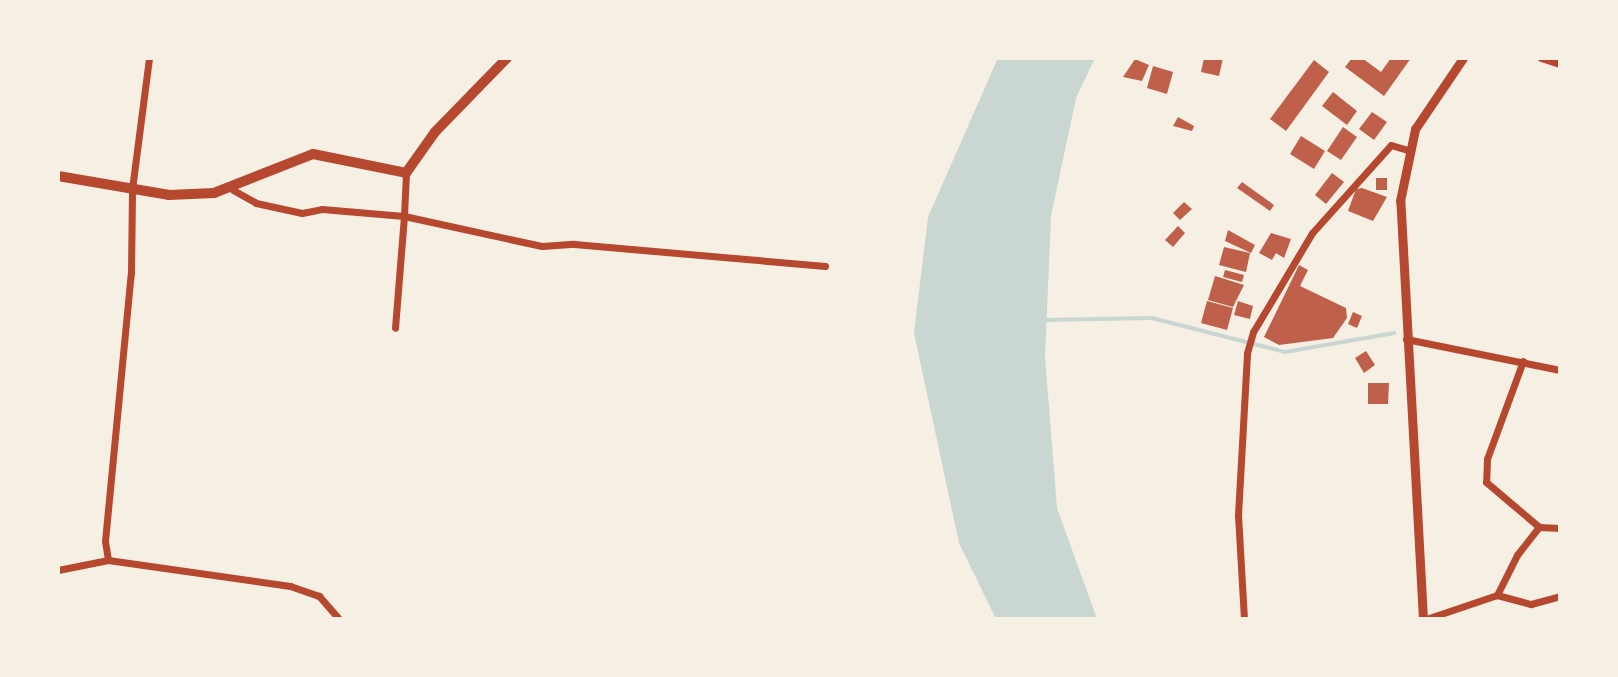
<!DOCTYPE html>
<style>
body{margin:0}
#map{position:relative;width:1618px;height:677px;overflow:hidden;background:#f6efe4;font-family:Poppins,sans-serif}
div>[style]{position:absolute}
[style*='--x']{left:calc(var(--x)*1px);top:calc(var(--y)*1px);width:calc(var(--w)*1px);rotate:calc(var(--a)*1deg)}
.water>*{inset:0;background:#c9d6d2}
.stream>*{height:4px;margin:-2px;padding:0 2px;transform-origin:2px;border-radius:2px;background:#c9d6d2}
.building>*{inset:0;background:#bf614a}
.minor>*{height:7px;margin:-3.5px;padding:0 3.5px;transform-origin:3.5px;border-radius:3.5px;background:#b5482f}
.tertiary>*{height:9px;margin:-4.5px;padding:0 4.5px;transform-origin:4.5px;border-radius:4.5px;background:#b5482f}
.secondary>*{height:10px;margin:-5px;padding:0 5px;transform-origin:5px;border-radius:5px;background:#b5482f}
span{translate:-50% -50%;white-space:nowrap;text-align:center;line-height:1.15;-webkit-text-stroke:7px #f6efe4;paint-order:stroke}
.frame{position:absolute;inset:0;border:60px solid #f6efe4;pointer-events:none}
</style>
<div id="map">
<div class="water">
<div style="clip-path:polygon(998px 58px,1095px 58px,1076px 98px,1051px 216px,1045px 357px,1057px 508px,1097px 619px,996px 619px,959px 543px,914px 333px,928px 217px)"></div>
</div>
<div class="stream">
<div style="--x:1043;--y:320;--w:109;--a:-1.1"></div>
<div style="--x:1152;--y:318;--w:137;--a:14.3"></div>
<div style="--x:1285;--y:352;--w:111;--a:-9.9"></div>
</div>
<div class="building">
<div style="clip-path:polygon(1204px 58px,1223px 58px,1219px 76px,1201px 72px)"></div>
<div style="clip-path:polygon(1352px 58px,1362px 58px,1381px 72px,1391px 58px,1411px 58px,1384px 96px,1345px 67px)"></div>
<div style="clip-path:polygon(1135px 59px,1149px 65px,1142px 81px,1123px 77px)"></div>
<div style="clip-path:polygon(1314px 60px,1329px 72px,1286px 131px,1270px 119px)"></div>
<div style="clip-path:polygon(1153px 66px,1173px 72px,1167px 94px,1147px 88px)"></div>
<div style="clip-path:polygon(1333px 92px,1357px 111px,1347px 125px,1322px 106px)"></div>
<div style="clip-path:polygon(1372px 112px,1387px 122px,1374px 140px,1359px 129px)"></div>
<div style="clip-path:polygon(1178px 117px,1194px 126px,1192px 131px,1173px 126px)"></div>
<div style="clip-path:polygon(1343px 127px,1357px 137px,1341px 160px,1327px 151px)"></div>
<div style="clip-path:polygon(1301px 136px,1325px 151px,1314px 169px,1290px 154px)"></div>
<div style="clip-path:polygon(1332px 173px,1344px 182px,1326px 204px,1315px 195px)"></div>
<div style="clip-path:polygon(1376px 178px,1387px 178px,1387px 190px,1376px 190px)"></div>
<div style="clip-path:polygon(1242px 182px,1274px 205px,1270px 211px,1237px 188px)"></div>
<div style="clip-path:polygon(1362px 188px,1387px 197px,1373px 221px,1348px 211px,1356px 189px)"></div>
<div style="clip-path:polygon(1184px 202px,1192px 209px,1180px 220px,1173px 213px)"></div>
<div style="clip-path:polygon(1178px 226px,1185px 233px,1173px 247px,1165px 240px)"></div>
<div style="clip-path:polygon(1228px 230px,1255px 245px,1251px 253px,1225px 241px)"></div>
<div style="clip-path:polygon(1271px 233px,1291px 239px,1284px 258px,1276px 253px,1272px 260px,1259px 253px)"></div>
<div style="clip-path:polygon(1224px 247px,1250px 253px,1246px 272px,1219px 265px)"></div>
<div style="clip-path:polygon(1299px 265px,1308px 270px,1300px 286px,1346px 308px,1347px 318px,1333px 338px,1279px 345px,1264px 337px)"></div>
<div style="clip-path:polygon(1225px 270px,1244px 275px,1242px 282px,1223px 277px)"></div>
<div style="clip-path:polygon(1215px 276px,1244px 285px,1233px 307px,1208px 300px)"></div>
<div style="clip-path:polygon(1207px 301px,1233px 308px,1227px 330px,1201px 323px)"></div>
<div style="clip-path:polygon(1238px 301px,1253px 306px,1250px 319px,1234px 315px)"></div>
<div style="clip-path:polygon(1353px 312px,1362px 316px,1357px 328px,1348px 324px)"></div>
<div style="clip-path:polygon(1366px 351px,1375px 365px,1364px 373px,1355px 358px)"></div>
<div style="clip-path:polygon(1368px 383px,1389px 383px,1388px 404px,1368px 404px)"></div>
</div>
<div class="minor">
<div style="--x:1541;--y:58;--w:20;--a:18"></div>
<div style="--x:406;--y:173;--w:43;--a:92.7"></div>
<div style="--x:404;--y:216;--w:141;--a:12.3"></div>
<div style="--x:542;--y:246;--w:32;--a:-4"></div>
<div style="--x:574;--y:244;--w:252;--a:5"></div>
<div style="--x:233;--y:190;--w:26;--a:29"></div>
<div style="--x:256;--y:203;--w:47;--a:12.3"></div>
<div style="--x:302;--y:213;--w:20;--a:-11"></div>
<div style="--x:322;--y:209;--w:82;--a:4.9"></div>
<div style="--x:404;--y:216;--w:112;--a:94.6"></div>
<div style="--x:1406;--y:339;--w:157;--a:11.4"></div>
<div style="--x:1523;--y:361;--w:104;--a:110.2"></div>
<div style="--x:1487;--y:459;--w:23;--a:92"></div>
<div style="--x:1486;--y:482;--w:70;--a:40.3"></div>
<div style="--x:1539;--y:527;--w:21;--a:3"></div>
<div style="--x:108;--y:560;--w:19;--a:-99"></div>
<div style="--x:105;--y:541;--w:269;--a:-84.5"></div>
<div style="--x:131;--y:273;--w:84;--a:-89.3"></div>
<div style="--x:132;--y:189;--w:132;--a:-82.6"></div>
<div style="--x:58;--y:570;--w:51;--a:-11.3"></div>
<div style="--x:108;--y:560;--w:184;--a:8.1"></div>
<div style="--x:290;--y:586;--w:31;--a:19"></div>
<div style="--x:319;--y:596;--w:30;--a:49"></div>
<div style="--x:1497;--y:595;--w:35;--a:15"></div>
<div style="--x:1531;--y:604;--w:30;--a:-15"></div>
<div style="--x:1244;--y:619;--w:104;--a:-93.3"></div>
<div style="--x:1238;--y:515;--w:162;--a:-86.8"></div>
<div style="--x:1247;--y:353;--w:22;--a:-74"></div>
<div style="--x:1253;--y:332;--w:115;--a:-59.2"></div>
<div style="--x:1312;--y:233;--w:118;--a:-48.1"></div>
<div style="--x:1391;--y:145;--w:17;--a:17"></div>
<div style="--x:1426;--y:619;--w:75;--a:-18.7"></div>
<div style="--x:1497;--y:595;--w:45;--a:-63.4"></div>
<div style="--x:1517;--y:555;--w:36;--a:-52"></div>
</div>
<div class="tertiary">
<div style="--x:1423;--y:619;--w:419;--a:-93.1"></div>
<div style="--x:1400;--y:201;--w:74;--a:-78.2"></div>
<div style="--x:1415;--y:129;--w:86;--a:-55.9"></div>
</div>
<div class="secondary">
<div style="--x:58;--y:176;--w:113;--a:9.7"></div>
<div style="--x:169;--y:195;--w:45;--a:-2.5"></div>
<div style="--x:214;--y:193;--w:106;--a:-21.5"></div>
<div style="--x:313;--y:154;--w:95;--a:11.5"></div>
<div style="--x:406;--y:173;--w:50;--a:-54.7"></div>
<div style="--x:435;--y:132;--w:103;--a:-45.8"></div>
</div>
<div class="frame"></div>
</div>
